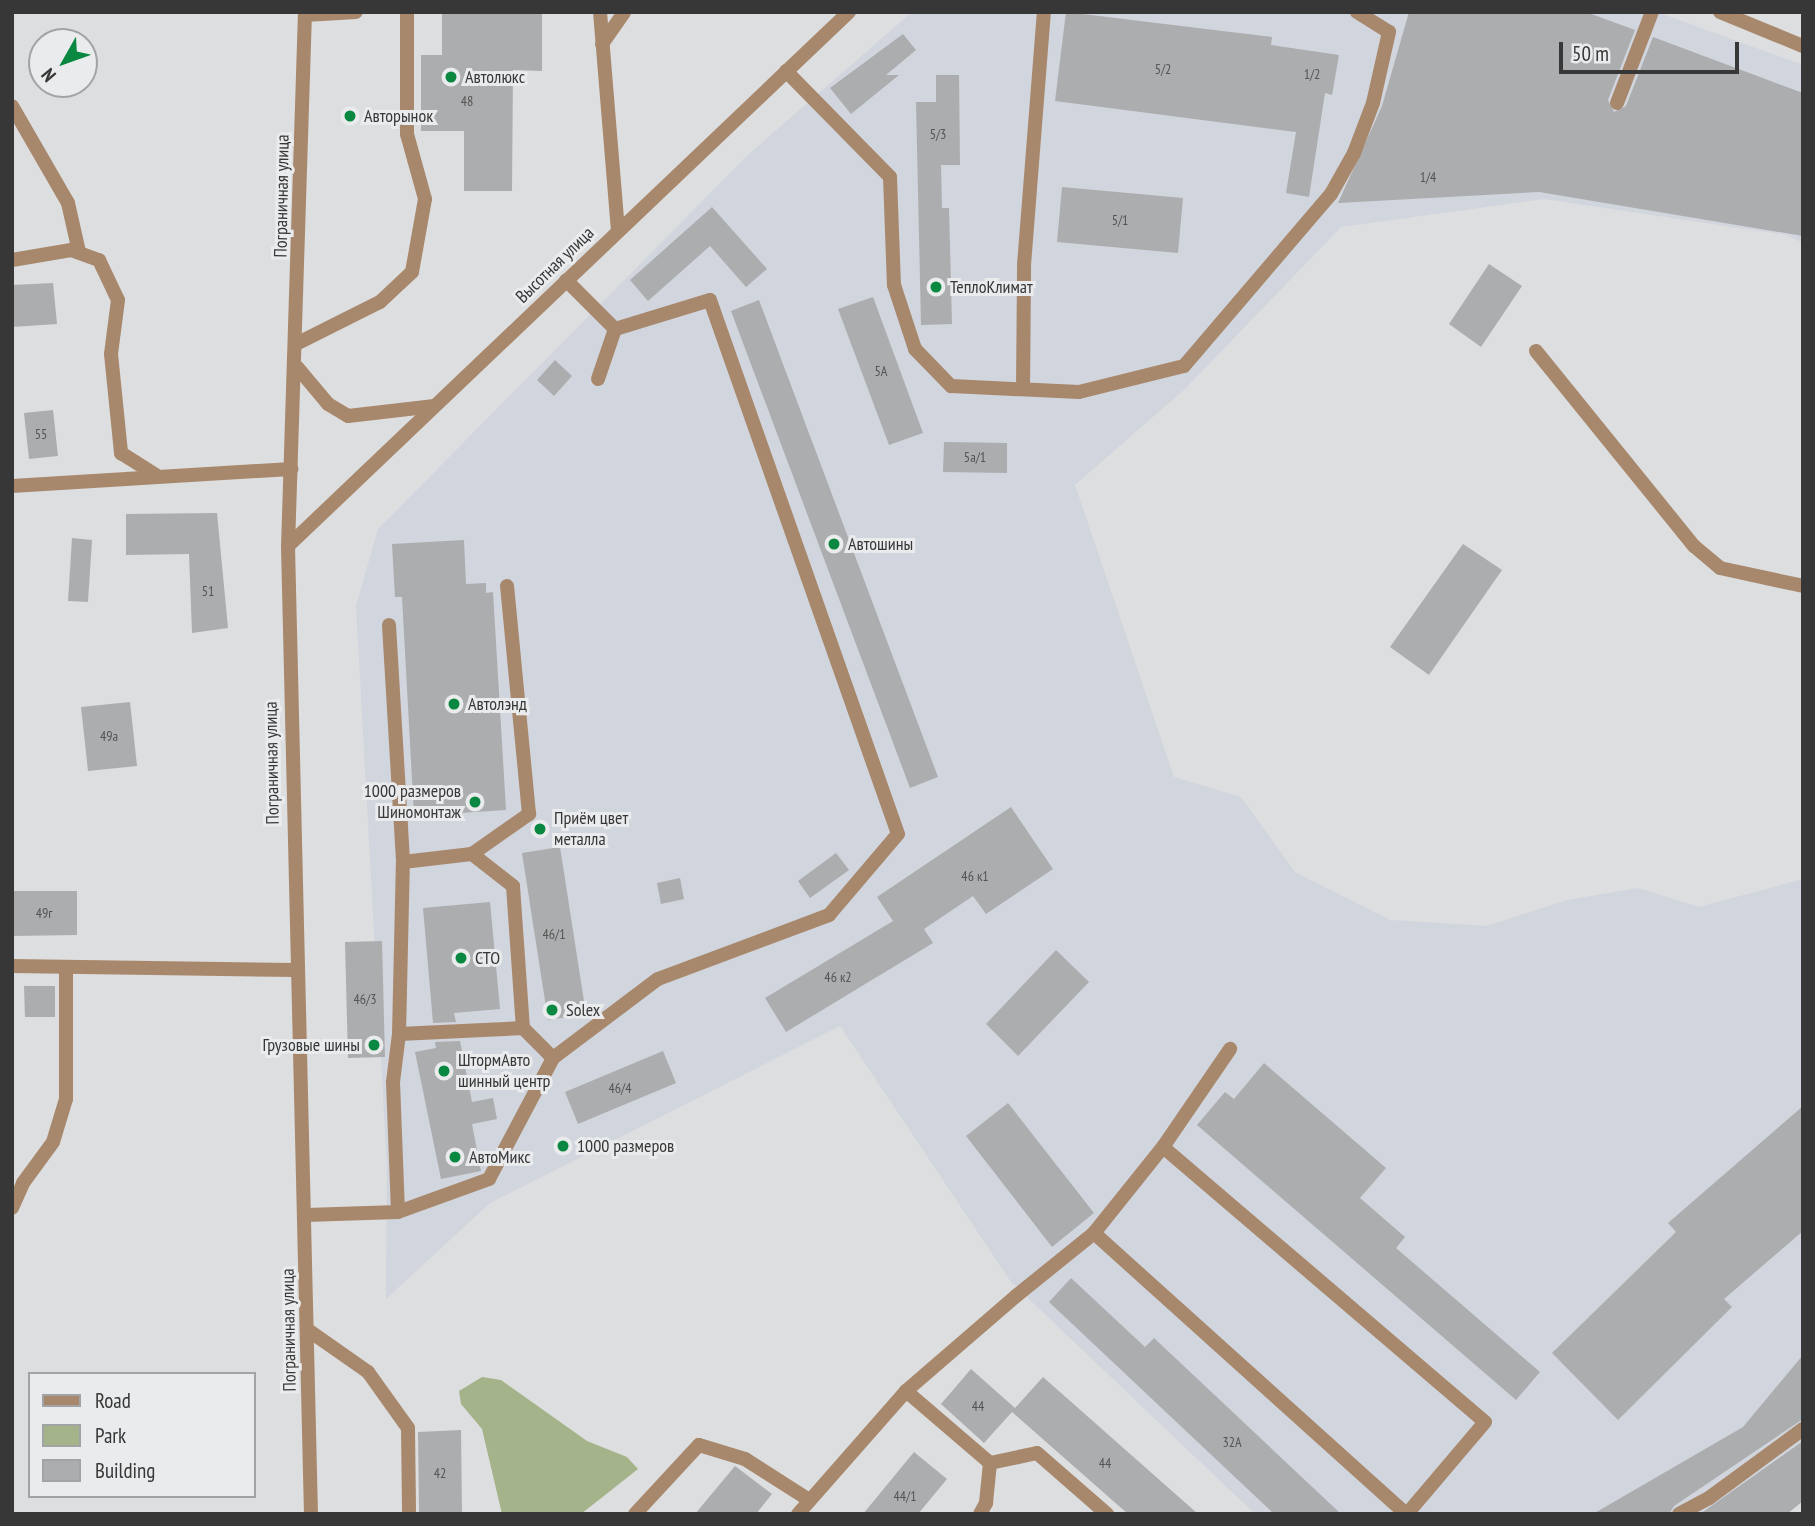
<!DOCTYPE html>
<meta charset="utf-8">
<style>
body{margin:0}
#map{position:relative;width:1815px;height:1526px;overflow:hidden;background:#dddedf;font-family:"PT Sans Narrow",sans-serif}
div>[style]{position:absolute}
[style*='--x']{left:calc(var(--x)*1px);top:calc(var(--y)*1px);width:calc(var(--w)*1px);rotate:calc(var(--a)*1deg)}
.built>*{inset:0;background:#d1d5dd}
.green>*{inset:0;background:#a5b38a}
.building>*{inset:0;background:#acadae}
.service>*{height:14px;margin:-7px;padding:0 7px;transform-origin:7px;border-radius:7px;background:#a8886c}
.minor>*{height:14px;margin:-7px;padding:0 7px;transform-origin:7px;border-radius:7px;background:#a8886c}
.tertiary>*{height:14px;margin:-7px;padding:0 7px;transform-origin:7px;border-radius:7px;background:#a8886c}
.dots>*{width:19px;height:19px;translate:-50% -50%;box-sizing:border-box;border:4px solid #eaebed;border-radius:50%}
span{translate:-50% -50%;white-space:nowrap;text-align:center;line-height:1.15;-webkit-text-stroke:6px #eaebed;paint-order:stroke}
.number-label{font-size:14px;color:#545455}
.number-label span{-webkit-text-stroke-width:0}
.poi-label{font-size:18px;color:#373737}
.left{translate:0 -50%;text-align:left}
.right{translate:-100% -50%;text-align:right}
.street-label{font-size:18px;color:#373737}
.frame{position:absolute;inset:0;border:14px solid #373737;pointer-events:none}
.legend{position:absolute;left:28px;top:1372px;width:228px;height:126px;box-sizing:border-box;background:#eaebed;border:2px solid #a2a3a4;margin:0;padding:9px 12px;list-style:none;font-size:21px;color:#373737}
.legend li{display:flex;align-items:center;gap:14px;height:35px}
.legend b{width:35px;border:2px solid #a2a3a4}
.north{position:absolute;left:28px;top:28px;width:70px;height:70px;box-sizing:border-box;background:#eaebed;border:2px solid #a2a3a4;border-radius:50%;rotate:230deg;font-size:19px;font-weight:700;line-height:28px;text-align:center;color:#373737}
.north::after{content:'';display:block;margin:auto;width:24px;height:32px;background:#0a8741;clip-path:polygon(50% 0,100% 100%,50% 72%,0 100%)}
.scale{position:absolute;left:1559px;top:42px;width:180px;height:32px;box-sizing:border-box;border:4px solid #373737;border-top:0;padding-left:9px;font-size:21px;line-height:24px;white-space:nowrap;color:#373737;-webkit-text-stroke:5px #eaebed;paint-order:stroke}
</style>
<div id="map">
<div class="built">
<div style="clip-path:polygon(912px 12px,1657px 12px,1803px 65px,1803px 243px,1786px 235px,1544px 199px,1341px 227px,1185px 389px,1075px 485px,1174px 777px,1241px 797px,1295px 872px,1391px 920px,1487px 926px,1567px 900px,1638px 888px,1699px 907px,1803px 879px,1803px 1493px,1776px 1514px,1255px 1514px,1011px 1282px,840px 1026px,490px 1203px,386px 1299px,387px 1167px,356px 606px,378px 529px,750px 153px)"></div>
</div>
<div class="green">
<div style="clip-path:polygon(482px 1377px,501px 1380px,587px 1441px,627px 1457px,638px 1469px,581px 1514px,502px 1514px,482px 1429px,461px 1404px,459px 1391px)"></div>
</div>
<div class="building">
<div style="clip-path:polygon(442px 12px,542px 12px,542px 71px,513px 70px,512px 191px,464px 191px,464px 131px,421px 131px,421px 55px,442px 55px)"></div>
<div style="clip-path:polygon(1066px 12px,1272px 37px,1271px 45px,1339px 55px,1332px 95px,1325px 93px,1309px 197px,1286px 193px,1296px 132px,1055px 101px)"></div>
<div style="clip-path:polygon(1409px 12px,1586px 12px,1635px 30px,1608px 100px,1614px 112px,1626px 106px,1653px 37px,1803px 93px,1803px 236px,1539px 192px,1338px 203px,1382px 106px)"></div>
<div style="clip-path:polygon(903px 34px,916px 50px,886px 75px,899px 75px,851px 114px,830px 88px)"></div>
<div style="clip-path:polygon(936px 75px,959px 75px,960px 165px,941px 165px,942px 208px,949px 208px,952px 324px,921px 325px,916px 102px,936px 102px)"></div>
<div style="clip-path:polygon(1062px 187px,1183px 198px,1178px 253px,1057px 242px)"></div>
<div style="clip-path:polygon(712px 207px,767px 269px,746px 287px,710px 246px,648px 301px,630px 280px)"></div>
<div style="clip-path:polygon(1489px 264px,1522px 286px,1481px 347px,1449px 324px)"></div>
<div style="clip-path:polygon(53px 283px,57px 324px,12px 327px,12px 285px)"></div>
<div style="clip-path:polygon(873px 297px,923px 433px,889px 445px,838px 309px)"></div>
<div style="clip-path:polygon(759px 300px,938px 777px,910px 788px,731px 311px)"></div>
<div style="clip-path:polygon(555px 360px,572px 376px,554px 396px,537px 380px)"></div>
<div style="clip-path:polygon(53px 410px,58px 456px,29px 459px,24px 413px)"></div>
<div style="clip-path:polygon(944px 442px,1007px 443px,1007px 473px,943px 472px)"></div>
<div style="clip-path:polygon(217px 513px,228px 628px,192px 633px,189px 554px,126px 555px,126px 514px)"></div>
<div style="clip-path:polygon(72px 538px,92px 540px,88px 602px,68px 601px)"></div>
<div style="clip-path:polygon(464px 540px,466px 584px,486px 583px,486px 593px,493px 592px,506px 810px,414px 816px,402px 597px,395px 597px,392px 544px)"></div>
<div style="clip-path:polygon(1463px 544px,1502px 570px,1429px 675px,1390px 647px)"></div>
<div style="clip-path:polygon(130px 702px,137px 766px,88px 771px,81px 707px)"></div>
<div style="clip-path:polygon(1011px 807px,1053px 869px,986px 914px,973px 896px,924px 929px,933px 943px,786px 1032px,765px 998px,893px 921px,877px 897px)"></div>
<div style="clip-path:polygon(560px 847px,586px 1014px,548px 1020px,522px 853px)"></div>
<div style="clip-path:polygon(836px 853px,849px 870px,810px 898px,798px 881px)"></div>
<div style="clip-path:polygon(680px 878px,684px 899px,661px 904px,657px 883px)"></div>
<div style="clip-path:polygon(12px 891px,77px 891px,77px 935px,12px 936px)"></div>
<div style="clip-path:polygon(490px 902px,500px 1009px,454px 1013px,456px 1022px,433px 1023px,423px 908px)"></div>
<div style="clip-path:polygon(382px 941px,385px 1057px,348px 1058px,345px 942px)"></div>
<div style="clip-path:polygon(1056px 950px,1089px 982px,1018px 1056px,986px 1024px)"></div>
<div style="clip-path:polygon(24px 986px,55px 986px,55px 1017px,25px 1017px)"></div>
<div style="clip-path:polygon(460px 1041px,472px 1102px,493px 1098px,497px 1119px,472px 1124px,481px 1171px,441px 1179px,415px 1052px,436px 1048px,435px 1042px)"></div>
<div style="clip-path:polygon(663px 1051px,676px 1083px,578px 1124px,565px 1092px)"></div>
<div style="clip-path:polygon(1264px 1063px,1386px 1168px,1360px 1198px,1405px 1237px,1396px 1248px,1540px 1372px,1516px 1400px,1197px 1125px,1225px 1092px,1234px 1099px)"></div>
<div style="clip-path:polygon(1008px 1103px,1094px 1213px,1052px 1247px,966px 1136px)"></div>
<div style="clip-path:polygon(1803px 1106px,1803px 1231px,1724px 1299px,1732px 1307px,1618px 1420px,1552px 1353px,1676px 1232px,1668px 1223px)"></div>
<div style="clip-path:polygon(1071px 1278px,1145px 1347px,1154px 1338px,1341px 1514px,1274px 1514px,1049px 1302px)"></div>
<div style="clip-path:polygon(1803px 1355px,1803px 1419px,1674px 1506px,1669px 1514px,1593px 1514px,1743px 1427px)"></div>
<div style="clip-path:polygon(971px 1369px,1015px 1408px,1043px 1377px,1198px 1514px,1128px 1514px,1012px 1412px,984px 1443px,941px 1404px)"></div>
<div style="clip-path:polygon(461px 1430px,462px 1514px,419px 1514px,418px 1432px)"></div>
<div style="clip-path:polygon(1803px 1441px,1803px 1501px,1787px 1514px,1700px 1514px)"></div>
<div style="clip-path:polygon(914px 1452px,947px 1479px,918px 1514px,863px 1514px)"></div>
<div style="clip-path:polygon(735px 1466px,772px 1494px,756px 1514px,695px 1514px)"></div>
</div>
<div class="service">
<div style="--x:600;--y:12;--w:219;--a:85.3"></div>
<div style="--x:305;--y:15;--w:51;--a:-3.4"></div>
<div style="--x:602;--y:44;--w:39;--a:-55"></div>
<div style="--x:786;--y:71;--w:148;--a:45.5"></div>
<div style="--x:890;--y:177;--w:108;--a:87.9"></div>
<div style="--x:894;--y:285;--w:67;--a:71.8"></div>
<div style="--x:915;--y:349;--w:52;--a:45.8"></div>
<div style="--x:951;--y:386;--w:128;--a:2.7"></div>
<div style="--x:1079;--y:392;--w:108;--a:-13.9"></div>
<div style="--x:1184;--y:366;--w:226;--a:-49.5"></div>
<div style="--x:1331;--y:194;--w:47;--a:-60.7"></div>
<div style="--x:1354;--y:153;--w:53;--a:-69.2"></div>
<div style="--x:1373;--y:103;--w:73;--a:-77.3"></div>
<div style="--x:1389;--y:32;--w:38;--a:-148"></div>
<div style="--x:1617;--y:103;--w:97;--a:-69"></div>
<div style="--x:12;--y:106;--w:112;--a:60"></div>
<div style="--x:68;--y:203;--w:50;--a:77.3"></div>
<div style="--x:12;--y:260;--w:60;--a:-9.6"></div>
<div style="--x:71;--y:250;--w:30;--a:20"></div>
<div style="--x:99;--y:260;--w:44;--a:64.6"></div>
<div style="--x:118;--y:300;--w:54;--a:97.4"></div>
<div style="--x:111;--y:354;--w:100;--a:84.2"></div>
<div style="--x:121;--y:453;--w:41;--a:32.2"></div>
<div style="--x:298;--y:343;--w:92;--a:-26.6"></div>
<div style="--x:380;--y:302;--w:44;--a:-43.2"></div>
<div style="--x:412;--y:272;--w:74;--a:-79.9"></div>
<div style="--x:425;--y:199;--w:67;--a:-105.5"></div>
<div style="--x:407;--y:134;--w:122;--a:-90"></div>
<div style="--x:1536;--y:351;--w:251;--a:51"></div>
<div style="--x:1694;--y:546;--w:34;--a:40"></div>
<div style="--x:1720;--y:568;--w:85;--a:12.2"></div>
<div style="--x:598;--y:379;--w:53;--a:-71.2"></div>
<div style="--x:1023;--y:389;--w:124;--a:-89.5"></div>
<div style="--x:1024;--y:265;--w:254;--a:-85.5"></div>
<div style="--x:12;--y:486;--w:280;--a:-3.5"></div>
<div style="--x:389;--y:625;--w:237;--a:86.6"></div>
<div style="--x:403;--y:862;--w:69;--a:-6.6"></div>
<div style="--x:472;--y:854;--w:52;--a:38"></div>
<div style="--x:513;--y:886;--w:142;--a:86"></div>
<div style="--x:523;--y:1028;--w:124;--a:177.2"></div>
<div style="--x:472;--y:854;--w:70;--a:-35.1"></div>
<div style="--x:529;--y:814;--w:229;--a:-95.5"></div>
<div style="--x:12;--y:966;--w:283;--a:0.8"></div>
<div style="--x:523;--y:1028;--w:42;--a:45"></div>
<div style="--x:1163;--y:1147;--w:423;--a:40.5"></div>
<div style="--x:1485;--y:1422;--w:121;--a:130.3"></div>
<div style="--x:12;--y:1208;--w:27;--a:-66"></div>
<div style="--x:23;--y:1183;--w:51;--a:-53.8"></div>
<div style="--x:53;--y:1142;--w:45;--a:-73.2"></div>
<div style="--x:66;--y:1099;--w:129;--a:-90"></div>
<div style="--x:398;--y:1212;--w:130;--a:-92.2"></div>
<div style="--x:393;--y:1082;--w:48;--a:-82.9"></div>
<div style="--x:399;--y:1034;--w:172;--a:-88.7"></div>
<div style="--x:306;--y:1215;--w:92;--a:-1.9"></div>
<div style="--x:398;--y:1212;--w:97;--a:-19.9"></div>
<div style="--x:489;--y:1179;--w:137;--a:-62.1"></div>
<div style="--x:553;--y:1058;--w:131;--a:-37"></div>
<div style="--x:658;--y:979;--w:183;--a:-20.5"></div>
<div style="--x:829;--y:915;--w:106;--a:-49.6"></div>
<div style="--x:898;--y:834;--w:566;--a:-109.4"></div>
<div style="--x:710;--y:300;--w:99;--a:163"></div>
<div style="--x:615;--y:329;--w:69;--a:-135"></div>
<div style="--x:1094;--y:1233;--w:420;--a:42"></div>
<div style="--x:1016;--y:1296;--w:100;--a:-38.9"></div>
<div style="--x:1094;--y:1233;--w:110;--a:-51.3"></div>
<div style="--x:1163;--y:1147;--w:119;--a:-55.6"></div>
<div style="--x:308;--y:1330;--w:73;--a:35"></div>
<div style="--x:368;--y:1372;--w:69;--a:54.5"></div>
<div style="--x:408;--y:1428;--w:86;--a:89.3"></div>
<div style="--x:906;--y:1391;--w:111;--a:40.6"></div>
<div style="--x:990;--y:1463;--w:48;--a:-12"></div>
<div style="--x:1037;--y:1453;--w:93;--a:41.1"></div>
<div style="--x:635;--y:1514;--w:94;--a:-47.2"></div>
<div style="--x:699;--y:1445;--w:48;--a:16.9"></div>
<div style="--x:745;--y:1459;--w:76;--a:32.6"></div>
<div style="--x:980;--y:1514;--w:13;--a:-61"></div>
<div style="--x:986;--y:1503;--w:40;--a:-84.3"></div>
<div style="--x:1679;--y:1514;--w:34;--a:-28"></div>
<div style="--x:1709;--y:1498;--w:117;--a:-36.3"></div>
</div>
<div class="minor">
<div style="--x:798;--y:1514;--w:164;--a:-48.7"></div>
<div style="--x:906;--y:1391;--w:145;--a:-40.8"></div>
</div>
<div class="tertiary">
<div style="--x:305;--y:12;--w:534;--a:91.82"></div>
<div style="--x:288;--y:546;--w:968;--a:88.64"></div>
<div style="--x:1720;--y:12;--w:90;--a:22.3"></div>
<div style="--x:297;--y:367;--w:48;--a:50"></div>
<div style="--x:328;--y:404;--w:23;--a:31"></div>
<div style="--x:348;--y:416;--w:87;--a:-6.6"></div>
<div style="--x:288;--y:546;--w:775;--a:-43.59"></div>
</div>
<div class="dots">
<div style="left:451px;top:77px;background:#0a8741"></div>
<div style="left:350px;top:116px;background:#0a8741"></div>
<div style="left:936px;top:287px;background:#0a8741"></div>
<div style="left:834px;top:544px;background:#0a8741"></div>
<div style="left:454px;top:704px;background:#0a8741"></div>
<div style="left:475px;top:802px;background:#0a8741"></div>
<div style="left:540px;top:829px;background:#0a8741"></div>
<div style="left:461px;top:958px;background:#0a8741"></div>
<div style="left:552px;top:1010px;background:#0a8741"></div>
<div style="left:374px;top:1045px;background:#0a8741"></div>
<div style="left:444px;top:1071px;background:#0a8741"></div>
<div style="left:563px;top:1146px;background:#0a8741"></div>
<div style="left:455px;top:1157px;background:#0a8741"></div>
</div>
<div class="number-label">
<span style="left:1163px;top:69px">5/2</span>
<span style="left:1312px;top:74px">1/2</span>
<span style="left:467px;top:101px">48</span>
<span style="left:938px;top:134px">5/3</span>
<span style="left:1428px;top:177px">1/4</span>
<span style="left:1120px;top:220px">5/1</span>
<span style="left:881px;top:371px">5А</span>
<span style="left:41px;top:434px">55</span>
<span style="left:975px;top:457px">5а/1</span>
<span style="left:208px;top:591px">51</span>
<span style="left:109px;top:736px">49а</span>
<span style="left:975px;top:876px">46 к1</span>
<span style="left:44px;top:913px">49г</span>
<span style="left:554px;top:934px">46/1</span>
<span style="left:838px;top:977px">46 к2</span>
<span style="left:365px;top:999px">46/3</span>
<span style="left:620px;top:1088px">46/4</span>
<span style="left:978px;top:1406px">44</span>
<span style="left:1232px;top:1442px">32А</span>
<span style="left:1105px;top:1463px">44</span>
<span style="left:440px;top:1473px">42</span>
<span style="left:905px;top:1496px">44/1</span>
</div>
<div class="poi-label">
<span class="left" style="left:465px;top:77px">Автолюкс</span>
<span class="left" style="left:364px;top:116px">Авторынок</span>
<span class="left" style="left:950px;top:287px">ТеплоКлимат</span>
<span class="left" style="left:848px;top:544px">Автошины</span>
<span class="left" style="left:468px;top:704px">Автолэнд</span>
<span class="right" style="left:461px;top:802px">1000 размеров<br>Шиномонтаж</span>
<span class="left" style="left:554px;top:829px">Приём цвет<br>металла</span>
<span class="left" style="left:475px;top:958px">СТО</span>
<span class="left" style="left:566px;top:1010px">Solex</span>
<span class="right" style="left:360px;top:1045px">Грузовые шины</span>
<span class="left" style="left:458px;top:1071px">ШтормАвто<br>шинный центр</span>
<span class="left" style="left:577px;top:1146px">1000 размеров</span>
<span class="left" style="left:469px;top:1157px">АвтоМикс</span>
</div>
<div class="street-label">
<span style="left:282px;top:196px;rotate:-89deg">Пограничная улица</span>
<span style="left:555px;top:265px;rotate:-44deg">Высотная улица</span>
<span style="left:272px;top:763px;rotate:-91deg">Пограничная улица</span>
<span style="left:289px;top:1330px;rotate:-91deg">Пограничная улица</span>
</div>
<div class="frame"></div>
<ul class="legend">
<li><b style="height:9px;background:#a8886c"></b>Road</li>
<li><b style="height:19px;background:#a5b38a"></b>Park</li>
<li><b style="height:19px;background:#acadae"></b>Building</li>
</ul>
<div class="north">N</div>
<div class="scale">50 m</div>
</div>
